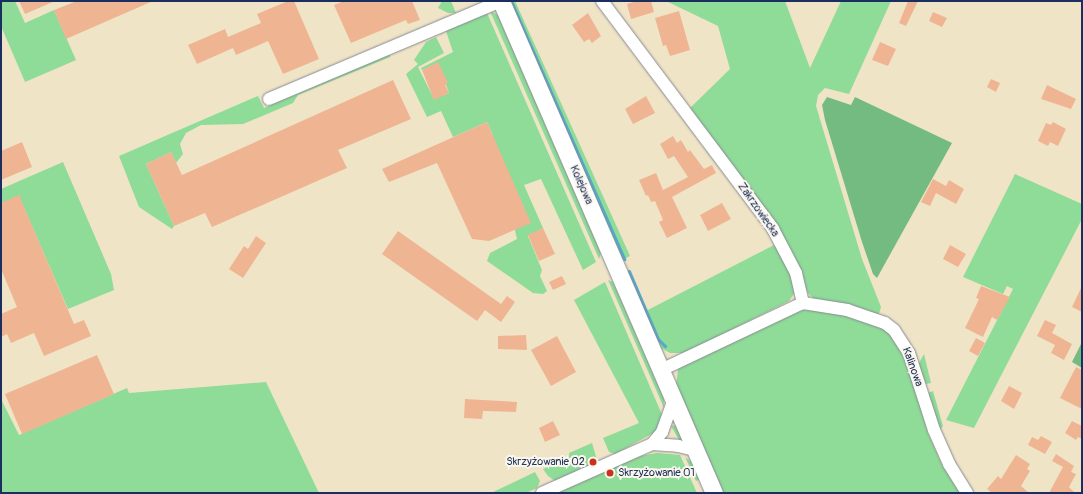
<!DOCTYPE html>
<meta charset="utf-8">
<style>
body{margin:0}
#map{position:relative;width:1083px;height:494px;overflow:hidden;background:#f0e4c7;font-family:Pangolin,sans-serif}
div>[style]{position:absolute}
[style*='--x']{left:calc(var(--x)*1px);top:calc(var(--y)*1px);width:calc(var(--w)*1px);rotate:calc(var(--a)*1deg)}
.green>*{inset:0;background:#8fdb98}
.forest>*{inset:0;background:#73bb80}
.stream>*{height:3px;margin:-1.5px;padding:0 1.5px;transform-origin:1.5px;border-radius:1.5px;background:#51abcf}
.building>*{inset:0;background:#efb592}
.roads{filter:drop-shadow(0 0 1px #868a92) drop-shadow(0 0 1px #868a92)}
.street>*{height:12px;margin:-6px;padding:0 6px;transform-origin:6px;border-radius:6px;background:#fff}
.secondary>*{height:17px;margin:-8.5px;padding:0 8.5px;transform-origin:8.5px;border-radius:8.5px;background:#fff}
.dots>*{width:11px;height:11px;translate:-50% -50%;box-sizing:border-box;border:2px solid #fbf7ec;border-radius:50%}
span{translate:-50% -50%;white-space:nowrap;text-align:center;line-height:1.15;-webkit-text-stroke:4px #fbf7ec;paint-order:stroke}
.street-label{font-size:11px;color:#1b2f5e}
.poi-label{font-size:11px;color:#1b2f5e}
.right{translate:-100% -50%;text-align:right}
.left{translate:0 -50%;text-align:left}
.frame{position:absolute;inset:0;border:2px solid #1b2f5e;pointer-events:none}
</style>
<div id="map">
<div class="green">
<div style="clip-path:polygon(1px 1px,15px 1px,25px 23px,54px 10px,76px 60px,25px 82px,1px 26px)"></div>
<div style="clip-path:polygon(442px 1px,451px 1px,456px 13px,448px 13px,438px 8px)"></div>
<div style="clip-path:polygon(509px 1px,515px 1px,630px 256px,620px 261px)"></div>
<div style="clip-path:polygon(666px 1px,785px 1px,810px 68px,841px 1px,891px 1px,849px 94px,825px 88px,818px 95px,816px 106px,862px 259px,881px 307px,879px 314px,815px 300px,808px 293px,791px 254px,689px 109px,730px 69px,718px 26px)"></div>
<div style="clip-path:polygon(490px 11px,498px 15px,601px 253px,599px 259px)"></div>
<div style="clip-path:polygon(487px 13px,596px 262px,583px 270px,541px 179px,524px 185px,543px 228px,528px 236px,542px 270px,540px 276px,547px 291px,543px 294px,533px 293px,487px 261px,490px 253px,517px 239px,492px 133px,487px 122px,453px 137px,441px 111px,427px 117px,406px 74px,418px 64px,414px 60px,426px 42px,436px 37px,444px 53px,418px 67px,434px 99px,449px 93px,438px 63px,422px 70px,421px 68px,453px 52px,446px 31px)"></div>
<div style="clip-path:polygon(390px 54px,390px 57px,298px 95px,293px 103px,243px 124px,201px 125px,186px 133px,180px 144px,183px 154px,176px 163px,171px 152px,146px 164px,174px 226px,172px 229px,139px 207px,119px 156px,258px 96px,264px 108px)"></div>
<div style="clip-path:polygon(63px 162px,111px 274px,114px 290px,68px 309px,19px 196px,1px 203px,1px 189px)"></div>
<div style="clip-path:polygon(1015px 174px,1082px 204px,1082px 219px,974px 428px,946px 420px,1013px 289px,1007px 286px,1003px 294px,963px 277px)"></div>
<div style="clip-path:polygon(774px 245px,793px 275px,795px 292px,789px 301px,685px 353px,670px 353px,659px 347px,642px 313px)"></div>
<div style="clip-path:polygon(608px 280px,613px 282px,664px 398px,664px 408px)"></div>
<div style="clip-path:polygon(605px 282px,663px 417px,655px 432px,615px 454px,609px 452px,603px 438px,639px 423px,574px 300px)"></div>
<div style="clip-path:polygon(816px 309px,846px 315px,879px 326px,887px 331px,901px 347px,912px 376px,927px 431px,942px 465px,960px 493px,723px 493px,676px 387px,678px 369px,795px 311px)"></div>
<div style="clip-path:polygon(924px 354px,931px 383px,926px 384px,918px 365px)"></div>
<div style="clip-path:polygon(266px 382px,319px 493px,1px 493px,1px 399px,19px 435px,127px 388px,129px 393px)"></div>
<div style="clip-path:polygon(933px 391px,943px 426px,939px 431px,928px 393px)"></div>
<div style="clip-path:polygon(676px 425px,682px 438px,680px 442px,671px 426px)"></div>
<div style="clip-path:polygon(592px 443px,597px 460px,594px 463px,555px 481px,548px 476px,543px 469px,569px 458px,569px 453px)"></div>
<div style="clip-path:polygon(657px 453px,680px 455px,697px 493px,555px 493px,640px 456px)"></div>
<div style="clip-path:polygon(685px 457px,693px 463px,701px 479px,696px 481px)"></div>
<div style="clip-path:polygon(535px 472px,540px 481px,537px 488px,526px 493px,491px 493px)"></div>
</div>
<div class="forest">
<div style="clip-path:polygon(827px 97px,851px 105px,855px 97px,952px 143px,877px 278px,873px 274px,862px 242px,825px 120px,822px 105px)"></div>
<div style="clip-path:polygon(1082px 342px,1082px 368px,1072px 362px)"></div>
</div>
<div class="stream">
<div style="--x:511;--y:1;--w:282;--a:66.3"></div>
<div style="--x:629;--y:271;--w:74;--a:66.9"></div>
<div style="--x:658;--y:339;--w:10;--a:45"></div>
</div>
<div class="building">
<div style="clip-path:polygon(19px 1px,55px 1px,25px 14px)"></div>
<div style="clip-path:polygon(77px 1px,153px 1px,66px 39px,54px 10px)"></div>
<div style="clip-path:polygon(288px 1px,294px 1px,319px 59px,283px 74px,268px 41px,236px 55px,233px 48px,197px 64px,188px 45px,225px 29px,228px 37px,261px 23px,257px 14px)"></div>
<div style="clip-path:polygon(344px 1px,412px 1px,420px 20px,408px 24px,406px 20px,351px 43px,334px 5px)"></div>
<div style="clip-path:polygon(637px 1px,651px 1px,654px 12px,631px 19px,627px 4px)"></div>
<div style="clip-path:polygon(908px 1px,918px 1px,906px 26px,899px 23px)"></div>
<div style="clip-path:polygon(679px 11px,690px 50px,670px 56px,666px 45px,663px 46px,655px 18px)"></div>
<div style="clip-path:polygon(933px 12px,947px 18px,942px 27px,929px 21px)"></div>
<div style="clip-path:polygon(588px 13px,601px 36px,592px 43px,589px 39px,584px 42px,572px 25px)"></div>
<div style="clip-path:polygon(880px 42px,896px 49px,888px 66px,872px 60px)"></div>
<div style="clip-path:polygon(438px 62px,448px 83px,445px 85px,449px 93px,434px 100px,422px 70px)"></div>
<div style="clip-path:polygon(991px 79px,1000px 83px,996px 92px,987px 87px)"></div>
<div style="clip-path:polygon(393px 80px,411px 119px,338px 150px,347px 168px,212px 227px,205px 213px,174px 226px,146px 164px,171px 152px,182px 175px)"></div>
<div style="clip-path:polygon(1047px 85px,1076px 99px,1071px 109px,1041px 99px)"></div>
<div style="clip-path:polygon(646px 96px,655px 113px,633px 124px,625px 109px)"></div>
<div style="clip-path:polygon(487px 122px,531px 223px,489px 241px,472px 239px,437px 163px,389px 182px,382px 169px)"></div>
<div style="clip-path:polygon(1053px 122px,1066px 129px,1058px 146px,1050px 142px,1048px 146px,1038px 141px,1046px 123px,1051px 125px)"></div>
<div style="clip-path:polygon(673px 136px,677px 143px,681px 140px,688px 152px,690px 150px,704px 169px,712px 165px,716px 173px,672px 197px,687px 228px,667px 238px,659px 222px,663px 220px,655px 201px,651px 202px,648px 195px,646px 196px,639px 180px,656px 173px,663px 190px,688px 177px,674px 156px,668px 159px,660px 144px)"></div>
<div style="clip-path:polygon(22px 142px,32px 167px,1px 180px,1px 151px)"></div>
<div style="clip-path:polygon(933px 179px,946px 186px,949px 180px,964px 189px,956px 204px,936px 193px,930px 206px,921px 202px)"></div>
<div style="clip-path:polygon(19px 195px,74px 324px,84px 320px,91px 336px,44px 356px,34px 333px,11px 343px,7px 334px,1px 337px,1px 314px,17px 307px,1px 269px,1px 203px)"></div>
<div style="clip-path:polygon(722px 203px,731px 219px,708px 231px,700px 215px)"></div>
<div style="clip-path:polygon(543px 228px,555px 254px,539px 261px,528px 235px)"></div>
<div style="clip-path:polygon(398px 231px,501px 304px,507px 296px,515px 302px,501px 322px,485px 310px,477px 321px,382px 254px)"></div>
<div style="clip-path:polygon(256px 236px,266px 243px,243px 278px,229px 269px,244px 246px,248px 249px)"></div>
<div style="clip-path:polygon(950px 245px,966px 254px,958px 267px,943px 259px)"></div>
<div style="clip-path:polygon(562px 276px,566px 284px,553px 290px,549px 282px)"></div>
<div style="clip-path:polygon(981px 286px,1010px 297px,997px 320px,992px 317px,983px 337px,965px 328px,979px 299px,976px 298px)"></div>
<div style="clip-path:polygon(1082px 286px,1082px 312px,1072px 307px)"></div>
<div style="clip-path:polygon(1045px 320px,1056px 325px,1052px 333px,1072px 344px,1064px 360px,1051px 353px,1055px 345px,1037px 336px)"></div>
<div style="clip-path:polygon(526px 335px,527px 350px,498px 349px,498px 336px)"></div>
<div style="clip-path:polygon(557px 336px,576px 372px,551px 386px,531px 350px)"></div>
<div style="clip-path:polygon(976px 338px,985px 343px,978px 356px,969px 351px)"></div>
<div style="clip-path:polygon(97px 355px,114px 394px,22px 434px,5px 394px)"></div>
<div style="clip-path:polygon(1076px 367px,1082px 370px,1082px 409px,1060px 398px)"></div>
<div style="clip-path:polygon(1009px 386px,1022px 393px,1014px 409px,1001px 401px)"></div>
<div style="clip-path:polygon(465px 399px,517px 402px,516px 412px,483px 411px,482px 419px,464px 418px)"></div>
<div style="clip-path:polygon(553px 421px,560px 435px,545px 442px,539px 428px)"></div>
<div style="clip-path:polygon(1072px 421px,1082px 426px,1082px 439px,1078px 437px,1076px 440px,1065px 433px)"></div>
<div style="clip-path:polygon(1041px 436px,1052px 442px,1045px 454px,1028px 445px,1032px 437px,1038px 440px)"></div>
<div style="clip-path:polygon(1056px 454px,1074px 466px,1071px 472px,1076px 474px,1069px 487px,1075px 493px,1049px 493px,1063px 467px,1052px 461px)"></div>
<div style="clip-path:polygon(1016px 455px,1030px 464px,1027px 469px,1030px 471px,1021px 486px,1029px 493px,992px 493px,987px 489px,998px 476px,1001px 479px)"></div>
</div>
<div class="roads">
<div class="street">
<div style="--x:602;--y:1;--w:285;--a:53.1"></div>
<div style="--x:773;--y:229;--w:50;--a:62.4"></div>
<div style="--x:796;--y:273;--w:31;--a:77"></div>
<div style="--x:269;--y:99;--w:252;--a:-22.9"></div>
<div style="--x:661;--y:370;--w:157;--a:-25.3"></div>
<div style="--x:803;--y:303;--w:45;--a:9"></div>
<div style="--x:847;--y:310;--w:40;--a:18.9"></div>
<div style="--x:885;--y:323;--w:11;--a:38"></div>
<div style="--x:894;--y:330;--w:27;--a:57"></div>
<div style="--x:909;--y:353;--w:81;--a:72"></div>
<div style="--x:934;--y:430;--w:37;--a:66"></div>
<div style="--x:949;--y:464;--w:34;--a:58"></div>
<div style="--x:652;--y:444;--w:16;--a:-50"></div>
<div style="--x:662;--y:432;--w:35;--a:-70"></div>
<div style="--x:542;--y:493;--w:120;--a:-24"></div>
<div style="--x:652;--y:444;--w:26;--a:4"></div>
<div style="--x:678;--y:446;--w:18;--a:13"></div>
</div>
<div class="secondary">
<div style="--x:501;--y:1;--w:536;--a:66.59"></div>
</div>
</div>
<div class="dots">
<div style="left:593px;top:462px;background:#c8321e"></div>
<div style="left:610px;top:473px;background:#c8321e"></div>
</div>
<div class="street-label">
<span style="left:581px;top:185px;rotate:66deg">Kolejowa</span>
<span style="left:758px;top:210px;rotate:55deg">Zakrzowiecka</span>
<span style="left:912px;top:367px;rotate:70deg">Kalinowa</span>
</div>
<div class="poi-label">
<span class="right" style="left:585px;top:462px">Skrzyżowanie 02</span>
<span class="left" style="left:618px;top:473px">Skrzyżowanie 01</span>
</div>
<div class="frame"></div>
</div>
